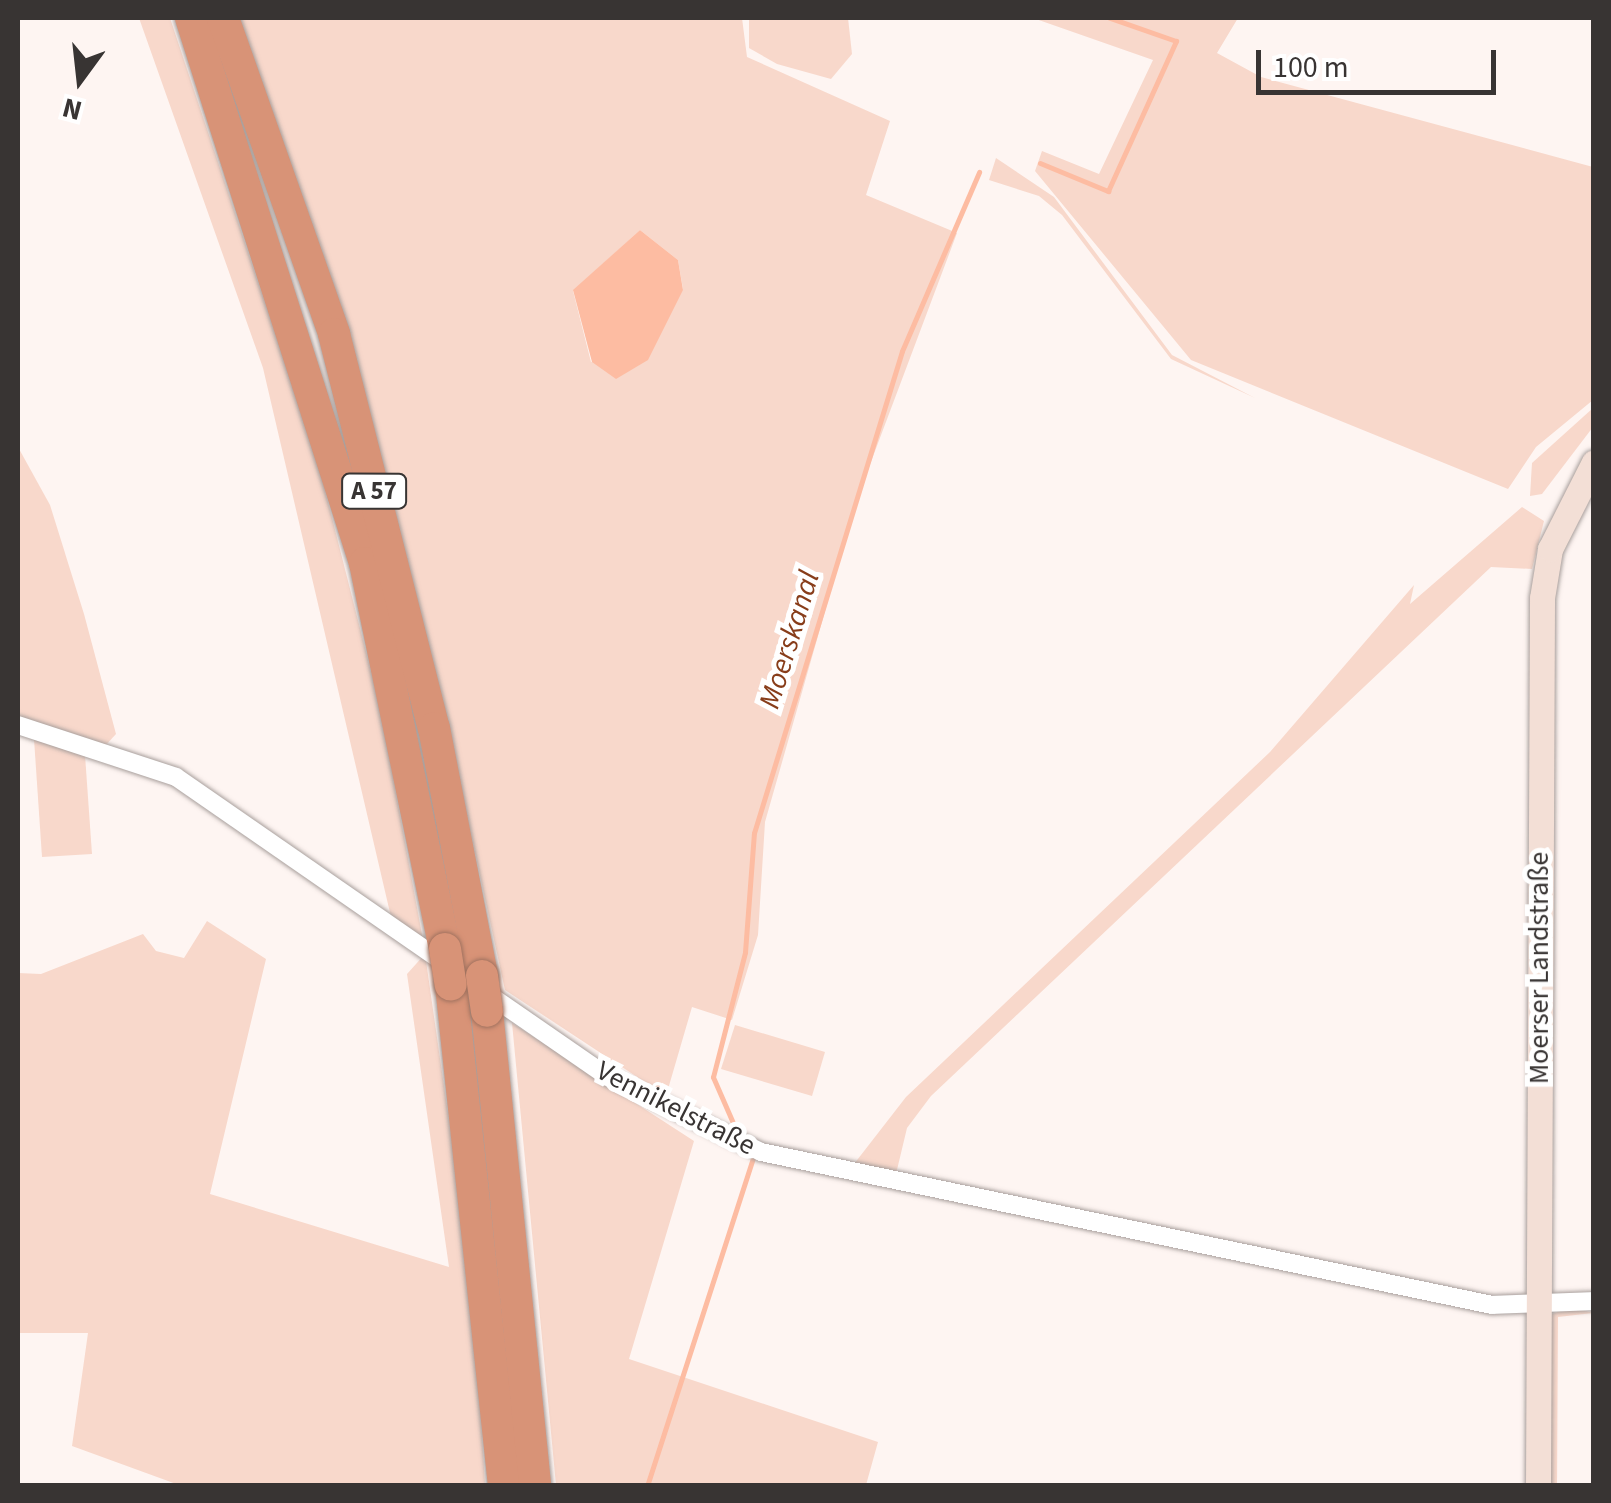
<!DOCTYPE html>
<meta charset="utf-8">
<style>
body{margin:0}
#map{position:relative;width:1611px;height:1503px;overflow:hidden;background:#fef5f2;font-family:"Source Sans 3",sans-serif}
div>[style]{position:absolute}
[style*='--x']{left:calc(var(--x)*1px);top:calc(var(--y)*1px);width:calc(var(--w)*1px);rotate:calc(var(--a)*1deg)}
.green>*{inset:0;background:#f8d8cb}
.water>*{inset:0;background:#fdbca2}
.stream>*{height:5px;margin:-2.5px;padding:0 2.5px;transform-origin:2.5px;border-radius:2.5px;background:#fdbca2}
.roads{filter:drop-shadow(0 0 2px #a89f9c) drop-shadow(0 0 2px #a89f9c)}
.street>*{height:18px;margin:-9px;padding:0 9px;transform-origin:9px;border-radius:9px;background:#fff}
.secondary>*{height:25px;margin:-12.5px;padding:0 12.5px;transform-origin:12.5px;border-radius:12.5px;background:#f3dfd6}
.highway>*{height:32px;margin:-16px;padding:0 16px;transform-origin:16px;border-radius:16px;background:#d89377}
.bridges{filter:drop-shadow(0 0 2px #a0725f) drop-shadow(0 0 2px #a0725f)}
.highway-bridge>*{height:32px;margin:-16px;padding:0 16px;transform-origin:16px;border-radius:16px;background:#d89377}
span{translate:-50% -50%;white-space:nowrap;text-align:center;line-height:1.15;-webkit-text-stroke:10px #fff;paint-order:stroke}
.shield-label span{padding:2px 8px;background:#fff;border:2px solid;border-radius:8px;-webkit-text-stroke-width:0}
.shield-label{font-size:25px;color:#383433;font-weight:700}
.street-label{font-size:28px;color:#383433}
.water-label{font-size:30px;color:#883d1a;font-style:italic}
.frame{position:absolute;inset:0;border:20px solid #383433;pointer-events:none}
.north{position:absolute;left:30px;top:30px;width:100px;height:100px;-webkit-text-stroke:8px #fff;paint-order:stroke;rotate:195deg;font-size:28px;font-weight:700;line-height:40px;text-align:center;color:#383433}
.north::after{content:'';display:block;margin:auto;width:35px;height:45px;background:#383433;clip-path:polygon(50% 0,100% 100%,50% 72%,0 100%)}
.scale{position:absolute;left:1256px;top:50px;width:240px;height:45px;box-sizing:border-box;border:5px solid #383433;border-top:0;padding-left:12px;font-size:30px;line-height:35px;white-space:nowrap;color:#383433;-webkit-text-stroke:8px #fff;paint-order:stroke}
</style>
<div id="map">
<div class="green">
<div style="clip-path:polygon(139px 18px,170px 18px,317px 459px,380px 707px,423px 940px,391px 917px,263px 368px)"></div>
<div style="clip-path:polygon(evenodd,235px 18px,742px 18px,747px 57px,890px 121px,866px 195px,957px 233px,857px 499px,765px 822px,758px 935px,732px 1020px,692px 1007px,666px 1096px,505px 990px,447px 724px,235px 18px,640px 230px,678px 260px,683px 289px,652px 346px,591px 362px,573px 291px,640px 230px)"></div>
<div style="clip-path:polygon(749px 18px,848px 18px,852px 54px,831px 79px,777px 64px,749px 48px)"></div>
<div style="clip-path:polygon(1033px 18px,1238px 18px,1217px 53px,1261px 77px,1593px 167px,1593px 400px,1536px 447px,1508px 489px,1191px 360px,1035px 171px,1042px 151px,1099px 174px,1153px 60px)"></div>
<div style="clip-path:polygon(996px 158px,1054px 197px,1172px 355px,1255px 398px,1171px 359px,1062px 215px,1039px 196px,989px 180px)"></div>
<div style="clip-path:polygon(1593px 408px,1593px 427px,1542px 494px,1530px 496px,1532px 463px)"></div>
<div style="clip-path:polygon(18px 447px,50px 505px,84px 614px,116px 734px,105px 746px,18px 721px)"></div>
<div style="clip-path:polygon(1522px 507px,1544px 521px,1532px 569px,1491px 567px,931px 1096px,907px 1128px,896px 1174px,854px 1164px,906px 1097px,1270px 752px,1414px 585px,1410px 604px)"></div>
<div style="clip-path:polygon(34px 739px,85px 755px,92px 854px,42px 857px)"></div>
<div style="clip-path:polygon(207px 921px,266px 959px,210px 1194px,449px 1267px,407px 974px,425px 954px,473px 1288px,485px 1485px,179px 1485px,72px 1446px,88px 1333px,18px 1333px,18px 973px,41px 974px,143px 934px,156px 951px,184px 958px)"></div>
<div style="clip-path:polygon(512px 1023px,694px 1141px,629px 1359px,878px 1442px,866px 1485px,556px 1485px)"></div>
<div style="clip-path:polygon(735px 1025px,825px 1052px,812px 1096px,721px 1069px)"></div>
<div style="clip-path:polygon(1570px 1307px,1593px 1313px,1558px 1317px,1557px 1485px,1545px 1485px,1550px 1315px)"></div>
</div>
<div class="water">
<div style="clip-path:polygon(640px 230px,678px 260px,683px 290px,648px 360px,616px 379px,592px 362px,573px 290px)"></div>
</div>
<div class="stream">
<div style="--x:1040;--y:163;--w:74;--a:22.4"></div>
<div style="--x:1108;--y:191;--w:165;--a:-65.6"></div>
<div style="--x:1176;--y:41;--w:70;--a:-160.8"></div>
<div style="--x:737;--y:1132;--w:60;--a:-113.6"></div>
<div style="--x:713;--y:1077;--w:129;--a:-75.6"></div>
<div style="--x:745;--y:952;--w:119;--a:-85.7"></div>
<div style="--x:754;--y:833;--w:504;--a:-72.93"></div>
<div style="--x:902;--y:351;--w:195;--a:-66.7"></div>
<div style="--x:647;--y:1486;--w:346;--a:-72.1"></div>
</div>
<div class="roads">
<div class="street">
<div style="--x:18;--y:725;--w:166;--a:18.2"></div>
<div style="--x:176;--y:777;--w:331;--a:34.7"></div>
<div style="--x:485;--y:992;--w:150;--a:34.6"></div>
<div style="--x:608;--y:1077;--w:170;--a:26.1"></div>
<div style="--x:761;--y:1152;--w:747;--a:11.82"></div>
<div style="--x:1492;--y:1305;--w:102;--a:-2.2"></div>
</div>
<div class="secondary">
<div style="--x:1538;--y:1486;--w:888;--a:-89.74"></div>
<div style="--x:1542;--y:598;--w:50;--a:-80.7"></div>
<div style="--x:1550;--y:549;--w:97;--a:-63.2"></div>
</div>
<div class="highway">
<div style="--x:191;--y:18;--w:572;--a:72.29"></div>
<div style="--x:365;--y:563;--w:394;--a:78.3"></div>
<div style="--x:223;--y:18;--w:335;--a:70.6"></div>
<div style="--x:334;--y:334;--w:406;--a:75.8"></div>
<div style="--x:434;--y:728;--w:253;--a:79"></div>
<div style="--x:451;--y:985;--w:504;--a:83.96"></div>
<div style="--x:487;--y:1011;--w:477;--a:84.2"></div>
</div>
</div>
<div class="bridges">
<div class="highway-bridge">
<div style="--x:445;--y:949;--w:36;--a:81"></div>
<div style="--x:482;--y:976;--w:35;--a:82"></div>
</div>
</div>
<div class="shield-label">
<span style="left:374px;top:491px">A 57</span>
</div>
<div class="street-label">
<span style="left:1539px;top:968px;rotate:-90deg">Moerser Landstraße</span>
<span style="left:676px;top:1108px;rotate:27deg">Vennikelstraße</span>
</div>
<div class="water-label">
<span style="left:790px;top:640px;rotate:-73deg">Moerskanal</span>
</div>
<div class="frame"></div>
<div class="north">N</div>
<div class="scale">100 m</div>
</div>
